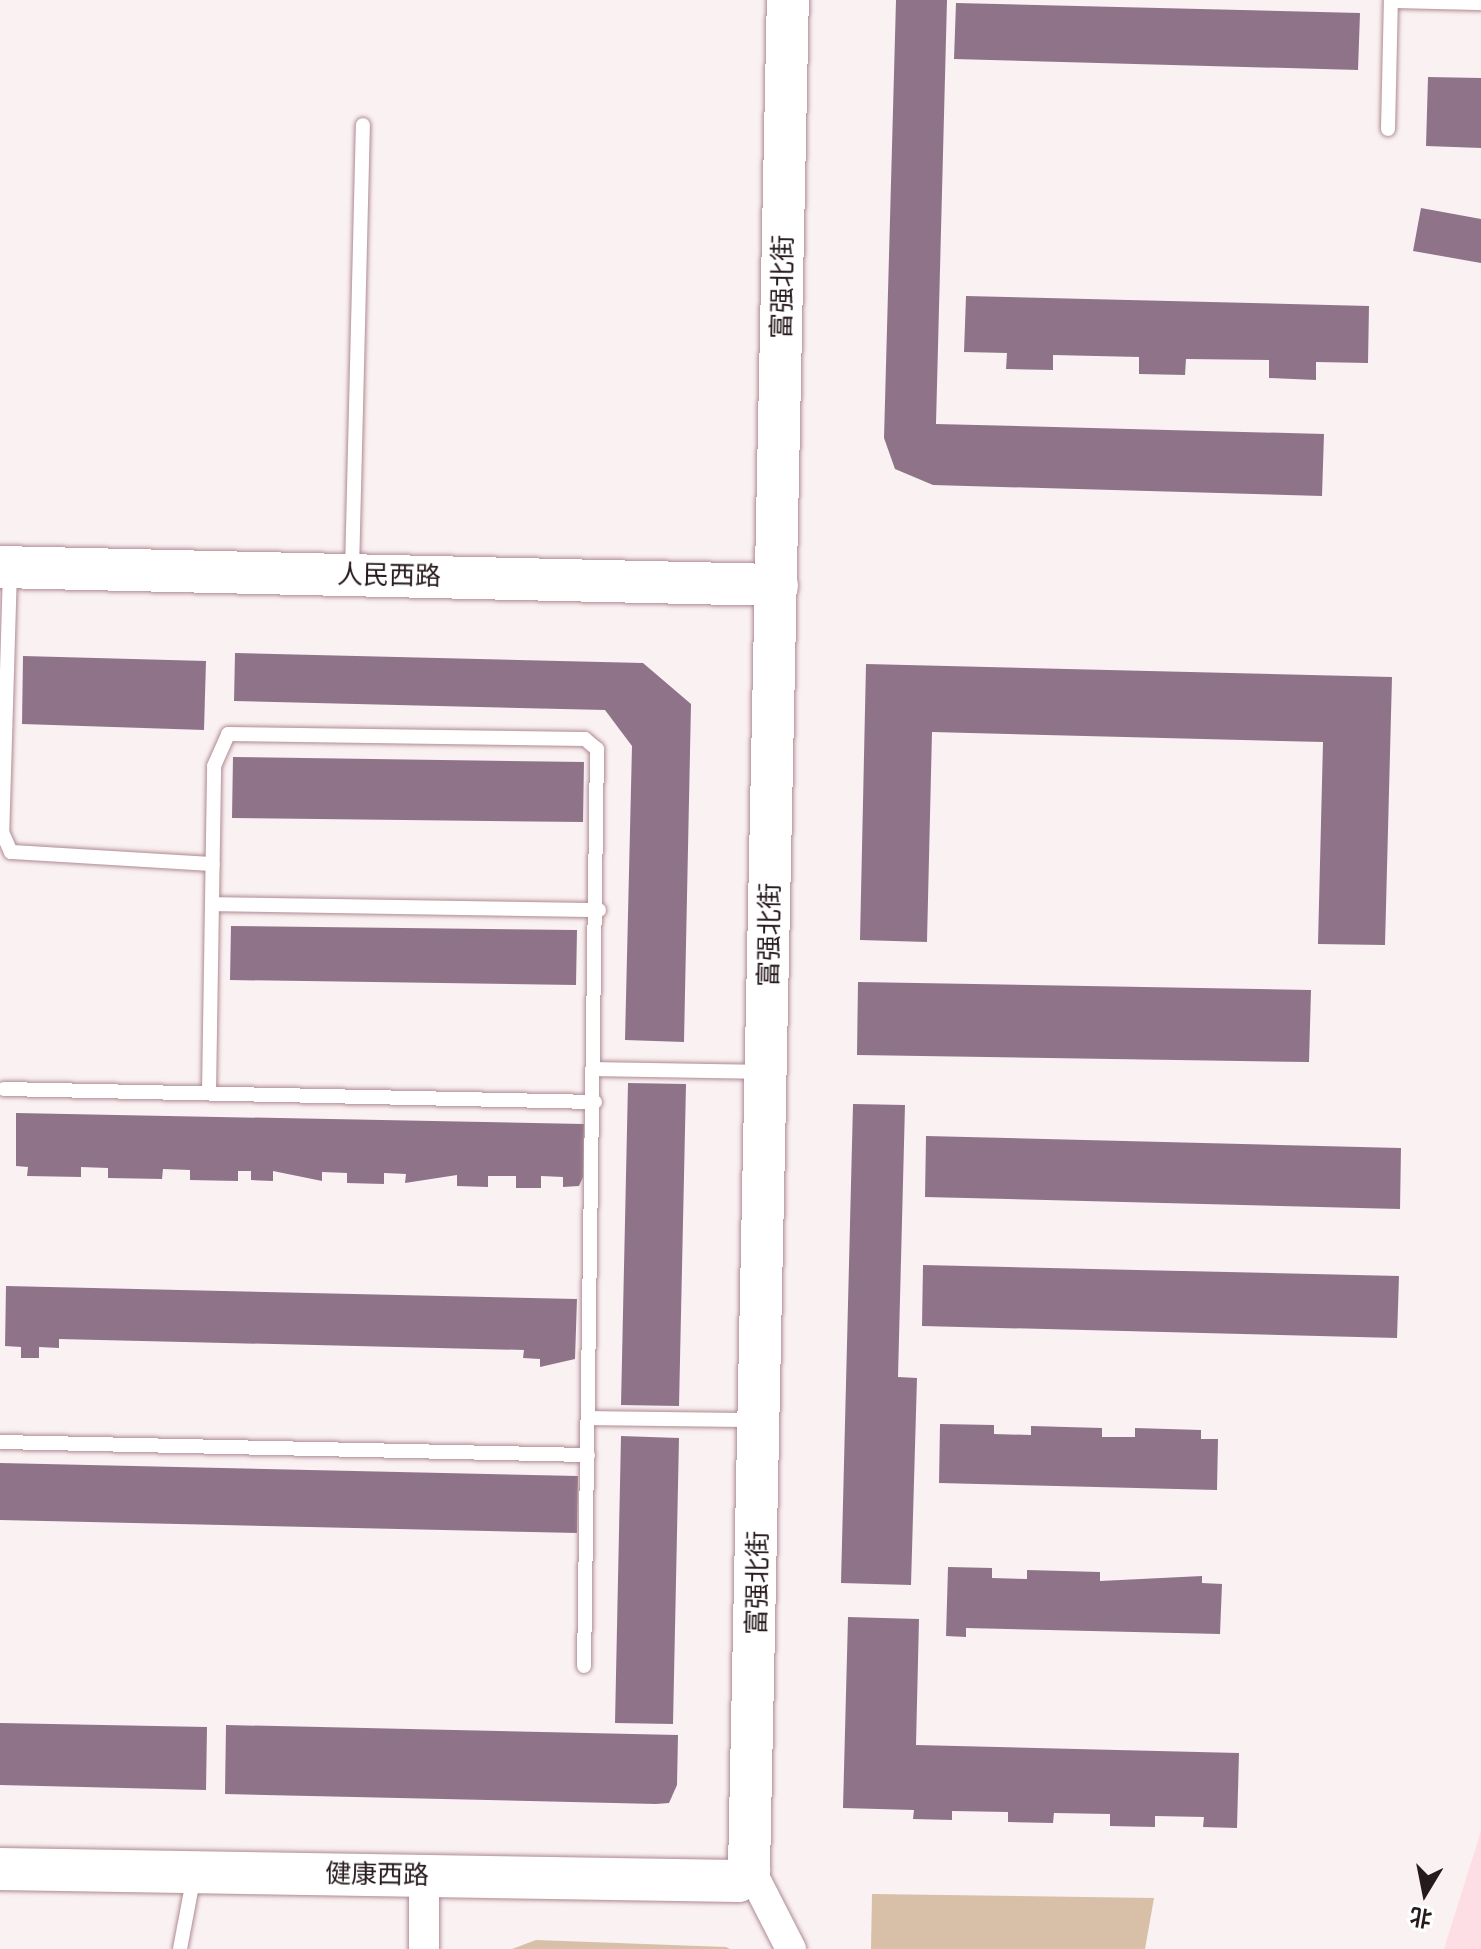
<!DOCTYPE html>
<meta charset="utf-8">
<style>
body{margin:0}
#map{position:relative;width:1481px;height:1949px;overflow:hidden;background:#faf1f3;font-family:Poppins,"Noto Sans SC",sans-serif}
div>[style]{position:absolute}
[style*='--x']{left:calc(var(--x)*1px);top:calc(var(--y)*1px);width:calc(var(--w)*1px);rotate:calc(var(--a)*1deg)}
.built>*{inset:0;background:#fcdee4}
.green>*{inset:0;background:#d7bfa8}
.building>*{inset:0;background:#8f7489}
.roads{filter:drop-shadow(0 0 2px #ae8a91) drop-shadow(0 0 2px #ae8a91)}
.lane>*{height:14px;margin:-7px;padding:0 7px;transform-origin:7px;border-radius:7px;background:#fff}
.street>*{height:30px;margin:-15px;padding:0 15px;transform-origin:15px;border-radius:15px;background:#fff}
.secondary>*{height:42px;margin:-21px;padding:0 21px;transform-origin:21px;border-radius:21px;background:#fff}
span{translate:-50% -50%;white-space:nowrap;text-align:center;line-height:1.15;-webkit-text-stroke:7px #fff;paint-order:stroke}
.street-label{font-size:26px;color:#271a1c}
.north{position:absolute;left:1385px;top:1853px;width:80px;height:80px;-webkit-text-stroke:6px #fff;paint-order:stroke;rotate:190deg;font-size:22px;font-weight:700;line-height:32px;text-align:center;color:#271a1c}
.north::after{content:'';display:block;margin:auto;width:28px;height:36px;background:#271a1c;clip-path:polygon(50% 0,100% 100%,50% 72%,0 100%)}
</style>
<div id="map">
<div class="built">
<div style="clip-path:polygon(1481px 1831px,1481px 1949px,1444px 1949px)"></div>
</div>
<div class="green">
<div style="clip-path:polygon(872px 1894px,1154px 1898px,1145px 1949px,871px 1949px)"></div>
<div style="clip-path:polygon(536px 1940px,726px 1947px,730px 1949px,512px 1949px)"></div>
</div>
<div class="building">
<div style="clip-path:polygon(896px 0,947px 0,936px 424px,1324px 434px,1322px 496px,933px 485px,895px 469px,884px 438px)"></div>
<div style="clip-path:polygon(956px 3px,1360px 13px,1358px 70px,954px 59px)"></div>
<div style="clip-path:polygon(1428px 77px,1481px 78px,1481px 148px,1426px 146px)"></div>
<div style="clip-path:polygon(1421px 208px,1481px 219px,1481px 263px,1413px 251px)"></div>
<div style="clip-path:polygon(966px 296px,1369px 306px,1368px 363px,1316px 362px,1316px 380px,1269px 378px,1269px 360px,1186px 359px,1185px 375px,1139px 374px,1139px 357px,1053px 355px,1053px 370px,1006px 369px,1007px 353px,964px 352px)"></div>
<div style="clip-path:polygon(235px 653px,643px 663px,691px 704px,684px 1042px,625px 1040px,632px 746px,605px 710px,234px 701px)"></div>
<div style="clip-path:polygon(23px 656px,206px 661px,204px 730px,22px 724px)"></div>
<div style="clip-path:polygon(866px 664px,1392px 677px,1385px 945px,1318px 944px,1323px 742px,932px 732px,927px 942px,860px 940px)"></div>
<div style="clip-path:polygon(233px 757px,584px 762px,583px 822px,232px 818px)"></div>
<div style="clip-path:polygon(231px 926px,577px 930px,576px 985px,230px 980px)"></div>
<div style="clip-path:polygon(858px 982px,1311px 990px,1309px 1062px,857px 1055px)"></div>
<div style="clip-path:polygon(628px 1083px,686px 1084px,679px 1406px,621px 1405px)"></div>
<div style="clip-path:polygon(853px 1104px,905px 1105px,898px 1377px,917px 1378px,911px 1585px,841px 1583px)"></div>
<div style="clip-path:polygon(16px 1113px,584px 1124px,583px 1177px,579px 1186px,563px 1187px,563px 1177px,541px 1176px,541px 1188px,516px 1188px,516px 1176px,488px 1176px,488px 1187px,457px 1186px,457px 1175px,405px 1183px,406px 1174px,384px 1173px,384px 1184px,347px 1183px,347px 1173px,322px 1172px,322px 1181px,273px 1171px,273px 1181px,251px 1180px,251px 1171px,238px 1171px,238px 1181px,190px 1180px,190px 1170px,163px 1169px,162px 1179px,108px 1178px,108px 1168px,81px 1167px,81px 1177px,27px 1176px,28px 1167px,16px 1166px)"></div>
<div style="clip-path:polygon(926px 1136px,1401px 1148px,1400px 1209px,925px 1197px)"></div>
<div style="clip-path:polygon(923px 1265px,1399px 1276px,1397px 1338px,922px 1326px)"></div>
<div style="clip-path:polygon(6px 1286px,577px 1299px,575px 1359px,540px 1367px,540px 1359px,523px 1358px,524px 1350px,59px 1339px,59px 1348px,39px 1347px,39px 1358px,21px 1358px,21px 1347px,5px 1346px)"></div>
<div style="clip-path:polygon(940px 1424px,994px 1425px,994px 1434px,1031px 1435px,1031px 1426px,1102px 1428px,1102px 1437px,1135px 1437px,1135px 1428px,1201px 1430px,1201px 1439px,1218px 1439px,1217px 1490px,939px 1483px)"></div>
<div style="clip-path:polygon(621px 1436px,679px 1438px,673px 1724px,615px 1723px)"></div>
<div style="clip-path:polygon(0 1463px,578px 1476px,577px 1533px,0 1520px)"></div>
<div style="clip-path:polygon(948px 1567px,992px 1568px,992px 1578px,1027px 1579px,1027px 1570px,1100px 1572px,1100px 1581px,1202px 1576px,1202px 1583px,1222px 1584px,1220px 1634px,966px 1628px,966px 1637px,946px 1636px)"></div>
<div style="clip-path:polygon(848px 1617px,919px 1619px,916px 1745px,1239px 1753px,1237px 1828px,1203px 1827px,1204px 1817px,1155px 1816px,1155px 1827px,1110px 1826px,1110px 1814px,1054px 1813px,1053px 1823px,1008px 1822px,1008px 1812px,952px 1811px,952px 1820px,913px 1819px,914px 1810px,843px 1808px)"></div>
<div style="clip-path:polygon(0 1723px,207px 1727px,206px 1790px,0 1785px)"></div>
<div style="clip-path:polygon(226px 1725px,678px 1735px,677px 1785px,669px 1803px,656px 1804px,225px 1794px)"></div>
</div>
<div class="roads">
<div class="lane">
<div style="--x:1391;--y:1;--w:90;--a:1.3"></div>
<div style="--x:1388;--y:129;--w:129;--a:-88.7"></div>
<div style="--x:10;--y:570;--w:262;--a:91.7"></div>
<div style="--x:2;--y:832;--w:22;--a:66"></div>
<div style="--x:11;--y:852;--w:202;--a:3.4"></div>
<div style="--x:352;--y:571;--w:446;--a:-88.6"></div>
<div style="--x:212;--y:904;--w:387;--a:0.9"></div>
<div style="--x:596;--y:1069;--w:167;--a:1"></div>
<div style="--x:4;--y:1089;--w:591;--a:1.26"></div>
<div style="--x:209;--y:1093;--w:327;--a:-89.1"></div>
<div style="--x:214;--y:766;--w:35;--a:-66"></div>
<div style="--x:228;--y:734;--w:357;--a:0.8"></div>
<div style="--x:585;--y:739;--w:16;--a:40"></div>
<div style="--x:597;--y:749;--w:917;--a:90.81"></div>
<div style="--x:589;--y:1418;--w:168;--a:0.7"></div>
<div style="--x:0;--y:1442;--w:588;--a:1.27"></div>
<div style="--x:180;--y:1949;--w:75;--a:-79.3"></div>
</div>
<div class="street">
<div style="--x:749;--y:1867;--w:92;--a:62.9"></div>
<div style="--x:424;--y:1949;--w:74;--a:-90"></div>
</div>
<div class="secondary">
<div style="--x:0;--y:567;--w:777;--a:1.33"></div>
<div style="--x:0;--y:1869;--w:738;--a:0.93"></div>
<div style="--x:738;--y:1881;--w:16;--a:-45"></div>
<div style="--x:749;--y:1870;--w:1870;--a:-88.81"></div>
</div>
</div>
<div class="street-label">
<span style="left:783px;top:287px;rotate:-89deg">富强北街</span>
<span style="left:389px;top:576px;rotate:1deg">人民西路</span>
<span style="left:770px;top:935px;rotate:-89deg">富强北街</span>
<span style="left:758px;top:1583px;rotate:-89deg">富强北街</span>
<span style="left:377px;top:1875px;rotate:1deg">健康西路</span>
</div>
<div class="north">北</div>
</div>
